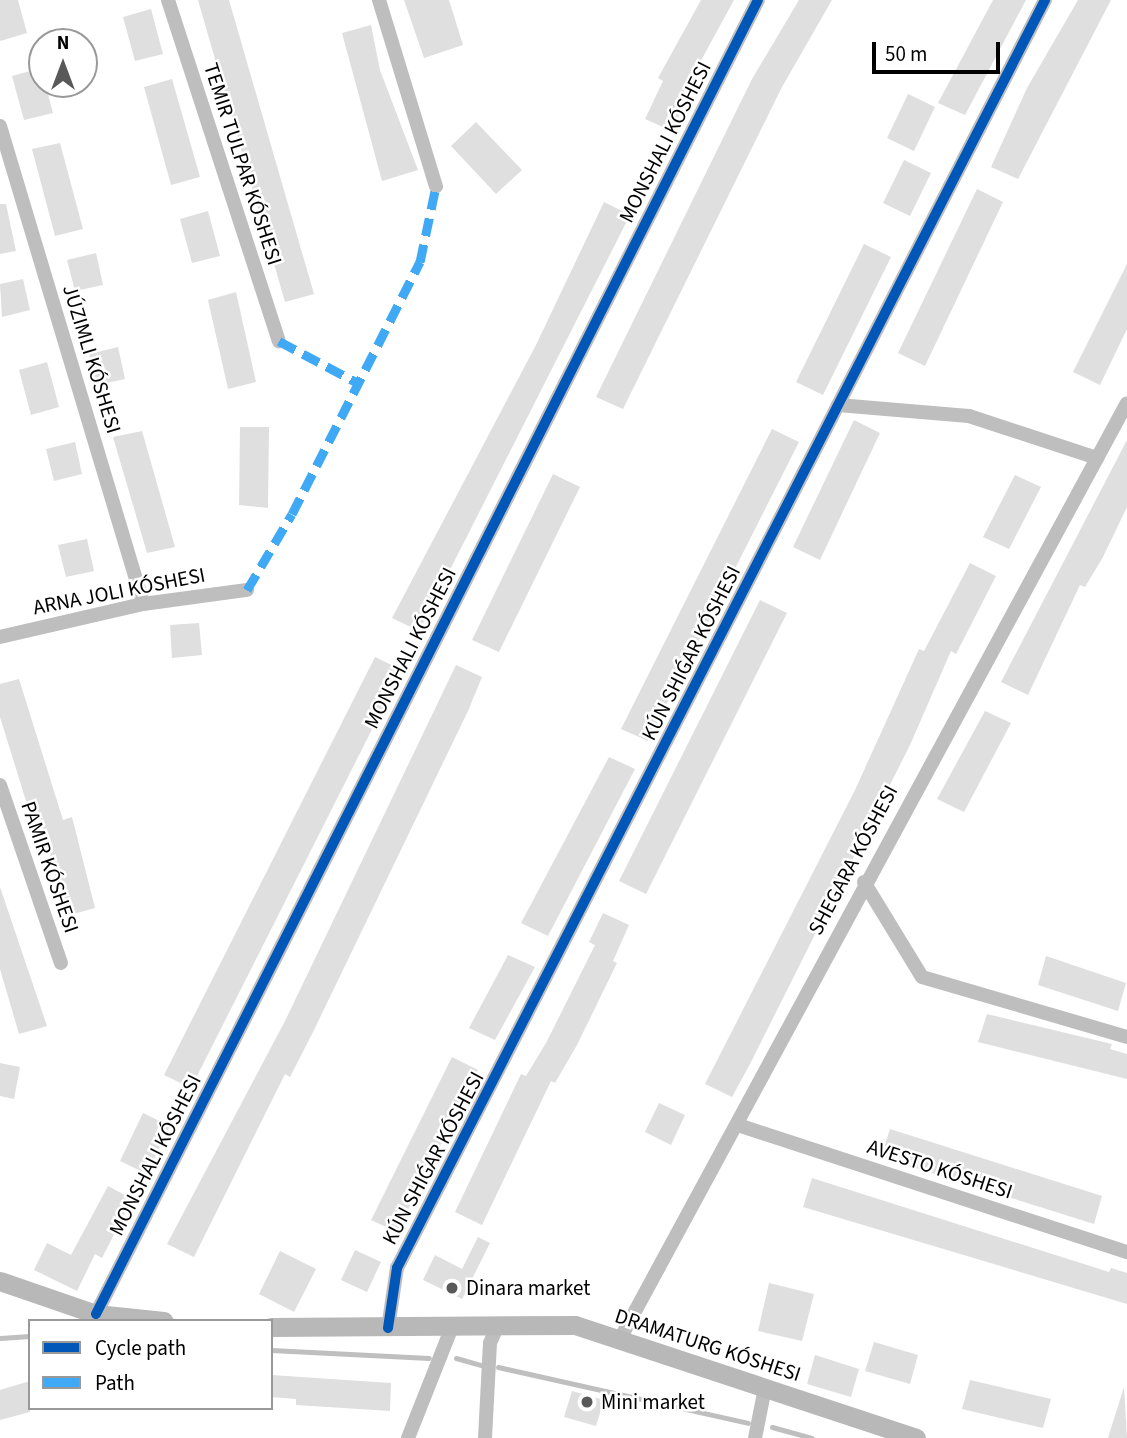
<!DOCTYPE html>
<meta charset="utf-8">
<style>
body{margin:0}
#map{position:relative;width:1127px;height:1438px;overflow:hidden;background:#fff;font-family:"Source Sans 3",sans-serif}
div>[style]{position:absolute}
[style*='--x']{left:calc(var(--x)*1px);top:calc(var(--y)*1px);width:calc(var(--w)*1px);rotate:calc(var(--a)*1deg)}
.stream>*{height:5px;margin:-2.5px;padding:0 2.5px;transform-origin:2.5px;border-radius:2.5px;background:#bfbfbf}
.building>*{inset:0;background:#dfdfdf}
.street>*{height:14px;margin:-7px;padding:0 7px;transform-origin:7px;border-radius:7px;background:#bebebe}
.secondary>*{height:19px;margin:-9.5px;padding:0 9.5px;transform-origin:9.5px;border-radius:9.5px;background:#b8b8b8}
.quiet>*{height:9px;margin-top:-4.5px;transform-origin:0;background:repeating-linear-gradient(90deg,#3fa9f5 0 18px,transparent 0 27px)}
.cycleway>*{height:10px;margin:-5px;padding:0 5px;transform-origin:5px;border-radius:5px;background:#0057b8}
.dots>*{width:19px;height:19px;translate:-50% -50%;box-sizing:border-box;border:4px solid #fff;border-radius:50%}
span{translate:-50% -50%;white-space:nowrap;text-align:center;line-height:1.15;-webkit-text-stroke:5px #fff;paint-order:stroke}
.street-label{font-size:21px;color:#000}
.poi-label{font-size:21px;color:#000}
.left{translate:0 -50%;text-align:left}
.legend{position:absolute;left:28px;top:1319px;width:245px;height:91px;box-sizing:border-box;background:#fff;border:2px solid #999;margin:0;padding:9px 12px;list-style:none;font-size:21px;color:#000}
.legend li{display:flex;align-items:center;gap:14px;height:35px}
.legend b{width:35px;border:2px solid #999}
.north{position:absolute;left:28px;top:28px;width:70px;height:70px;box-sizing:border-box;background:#fff;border:2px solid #999;border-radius:50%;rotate:0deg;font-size:19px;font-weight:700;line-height:28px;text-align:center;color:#000}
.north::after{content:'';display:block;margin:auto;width:24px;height:32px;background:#595959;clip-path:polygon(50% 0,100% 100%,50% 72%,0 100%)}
.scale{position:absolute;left:872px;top:42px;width:128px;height:32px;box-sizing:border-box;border:4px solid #000;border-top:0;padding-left:9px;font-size:21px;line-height:24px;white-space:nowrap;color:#000;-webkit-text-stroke:5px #fff;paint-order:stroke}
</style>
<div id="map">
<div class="stream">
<div style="--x:0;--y:1338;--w:30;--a:-4"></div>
<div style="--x:271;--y:1350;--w:158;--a:2.9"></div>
<div style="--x:456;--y:1358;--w:26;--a:16"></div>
<div style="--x:498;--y:1367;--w:256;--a:12.6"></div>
<div style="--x:772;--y:1427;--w:41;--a:15.4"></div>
</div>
<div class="building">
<div style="clip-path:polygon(0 0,18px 0,27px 33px,0 41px)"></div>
<div style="clip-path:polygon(198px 0,229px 0,314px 294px,285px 302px)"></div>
<div style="clip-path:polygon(404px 0,449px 0,463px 45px,424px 58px)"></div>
<div style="clip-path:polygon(701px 0,734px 0,680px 99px,686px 101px,672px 131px,645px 119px,663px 81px,658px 78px)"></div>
<div style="clip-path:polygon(799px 0,832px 0,782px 87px,623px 409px,596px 397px,752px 79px)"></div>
<div style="clip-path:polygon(993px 0,1026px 0,965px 115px,938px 103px)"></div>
<div style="clip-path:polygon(1078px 0,1111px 0,1018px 179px,991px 167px,1027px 88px)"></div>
<div style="clip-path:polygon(151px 9px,163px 54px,135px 61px,123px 17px)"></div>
<div style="clip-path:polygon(371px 25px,380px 70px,418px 170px,382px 181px,342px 33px)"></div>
<div style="clip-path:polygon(41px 68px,53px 113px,24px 120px,12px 76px)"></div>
<div style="clip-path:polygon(172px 79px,200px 177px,171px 185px,144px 87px)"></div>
<div style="clip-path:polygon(908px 94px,935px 107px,914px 151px,887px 138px)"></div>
<div style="clip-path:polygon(476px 122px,522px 170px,496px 194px,451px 146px)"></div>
<div style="clip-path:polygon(60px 143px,83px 229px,55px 236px,32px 149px)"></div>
<div style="clip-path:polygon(904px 160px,931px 173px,910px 216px,883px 203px)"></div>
<div style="clip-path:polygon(977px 189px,1003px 202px,925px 366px,898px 353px)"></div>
<div style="clip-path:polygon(604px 202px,630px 215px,419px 631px,392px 618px,536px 345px)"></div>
<div style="clip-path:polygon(0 204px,6px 204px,16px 251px,0 254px)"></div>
<div style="clip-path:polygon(208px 211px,220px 256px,192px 263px,180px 219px)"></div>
<div style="clip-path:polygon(864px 244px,891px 257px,823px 395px,796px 382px)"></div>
<div style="clip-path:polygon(96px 253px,103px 285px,75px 291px,67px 260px)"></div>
<div style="clip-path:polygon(1127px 264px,1127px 329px,1100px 385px,1073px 372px)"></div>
<div style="clip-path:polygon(23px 279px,30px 310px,2px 317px,0 284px)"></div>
<div style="clip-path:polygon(236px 292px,256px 382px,228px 389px,208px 300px)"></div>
<div style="clip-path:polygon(118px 347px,125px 379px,97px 385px,89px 354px)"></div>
<div style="clip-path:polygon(47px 362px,59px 407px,31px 415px,19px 370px)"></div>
<div style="clip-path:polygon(854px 420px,880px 433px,820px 560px,793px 547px)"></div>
<div style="clip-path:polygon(240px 427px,269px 427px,268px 508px,239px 505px)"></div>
<div style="clip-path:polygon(772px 429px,799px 442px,648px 741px,621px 729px)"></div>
<div style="clip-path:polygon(142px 431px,175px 547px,147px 553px,113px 437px)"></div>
<div style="clip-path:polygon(1127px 440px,1127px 507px,1103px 557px,1085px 587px,1080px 585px,1028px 695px,1001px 682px)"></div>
<div style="clip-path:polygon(75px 442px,82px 474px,54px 481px,46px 449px)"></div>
<div style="clip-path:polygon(553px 474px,580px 487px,499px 652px,472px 640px)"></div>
<div style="clip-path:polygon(1015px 475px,1041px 487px,1009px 549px,983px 537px)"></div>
<div style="clip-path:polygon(87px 539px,94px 571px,66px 577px,58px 545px)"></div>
<div style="clip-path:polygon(970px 563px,996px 576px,956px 654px,951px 651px,910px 745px,750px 1064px,732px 1097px,705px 1084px,855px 790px,919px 649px,924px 651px)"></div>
<div style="clip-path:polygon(760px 600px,787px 613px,646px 894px,619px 881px)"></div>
<div style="clip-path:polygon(199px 623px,202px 655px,172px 658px,170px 625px)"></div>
<div style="clip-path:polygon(375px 657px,402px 670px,191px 1088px,164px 1075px)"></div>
<div style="clip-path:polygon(456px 665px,482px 677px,468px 711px,314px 1030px,290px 1077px,285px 1074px,194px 1257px,167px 1244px,285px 1021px)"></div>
<div style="clip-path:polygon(19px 679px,63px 820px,72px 817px,95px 908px,66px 916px,40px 815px,31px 817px,0 717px,0 684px)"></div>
<div style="clip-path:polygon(985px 711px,1011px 723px,964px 812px,937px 799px)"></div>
<div style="clip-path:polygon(609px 757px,635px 769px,548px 936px,521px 923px)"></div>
<div style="clip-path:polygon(0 887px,47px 1026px,19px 1034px,0 969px)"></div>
<div style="clip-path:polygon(603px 913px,629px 925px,613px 961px,617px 963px,577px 1045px,555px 1083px,551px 1081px,482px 1225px,455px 1212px,521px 1074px,526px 1076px,546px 1043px,595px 945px,589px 942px)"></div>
<div style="clip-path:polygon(508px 955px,535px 967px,495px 1040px,469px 1028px)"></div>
<div style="clip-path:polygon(1046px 956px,1126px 983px,1118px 1011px,1038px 985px)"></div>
<div style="clip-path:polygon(987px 1014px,1112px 1044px,1110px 1049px,1127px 1054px,1127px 1079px,978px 1042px)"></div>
<div style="clip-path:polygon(452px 1057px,478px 1070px,397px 1232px,371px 1220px)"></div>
<div style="clip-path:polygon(0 1063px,20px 1067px,14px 1099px,0 1096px)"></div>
<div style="clip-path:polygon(659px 1103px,685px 1115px,671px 1145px,645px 1132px)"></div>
<div style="clip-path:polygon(143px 1113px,170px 1126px,147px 1174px,120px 1161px)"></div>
<div style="clip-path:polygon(890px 1129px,1102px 1196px,1094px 1224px,881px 1157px)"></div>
<div style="clip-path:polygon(812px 1178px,1109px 1272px,1111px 1268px,1127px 1273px,1127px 1304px,803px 1207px)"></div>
<div style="clip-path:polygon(108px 1186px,132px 1199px,102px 1258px,95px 1254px,77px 1291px,34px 1270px,47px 1243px,71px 1255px)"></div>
<div style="clip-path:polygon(478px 1237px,490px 1243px,462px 1299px,423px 1280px,435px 1255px,462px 1269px)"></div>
<div style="clip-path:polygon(355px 1250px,381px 1262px,367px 1292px,341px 1280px)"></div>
<div style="clip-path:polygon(280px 1251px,316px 1269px,294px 1312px,259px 1294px)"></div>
<div style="clip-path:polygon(769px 1283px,814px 1294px,802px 1341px,758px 1331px)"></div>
<div style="clip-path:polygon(874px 1342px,918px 1355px,910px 1384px,865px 1371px)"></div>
<div style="clip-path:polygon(815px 1355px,859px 1369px,851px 1397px,807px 1384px)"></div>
<div style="clip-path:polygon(271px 1375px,391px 1383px,390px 1411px,296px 1405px,296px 1399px,271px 1397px)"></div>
<div style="clip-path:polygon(970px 1380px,1051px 1399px,1043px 1428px,962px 1409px)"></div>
<div style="clip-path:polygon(30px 1381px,30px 1412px,0 1420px,0 1390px)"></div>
<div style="clip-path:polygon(1124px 1387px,1127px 1438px,1108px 1438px)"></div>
<div style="clip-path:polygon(572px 1391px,604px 1400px,596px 1426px,564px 1417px)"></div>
</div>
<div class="street">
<div style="--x:168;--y:0;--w:359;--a:72"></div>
<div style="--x:379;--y:0;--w:195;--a:73"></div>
<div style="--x:0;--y:126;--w:499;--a:73.3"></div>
<div style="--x:838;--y:405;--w:131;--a:4.8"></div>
<div style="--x:969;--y:416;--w:135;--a:18.2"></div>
<div style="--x:0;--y:637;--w:147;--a:-13"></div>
<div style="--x:143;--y:604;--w:105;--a:-7.7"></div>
<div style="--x:0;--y:785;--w:188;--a:71.1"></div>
<div style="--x:864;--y:882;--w:111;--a:58.6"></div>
<div style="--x:922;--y:977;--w:214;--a:16.3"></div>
<div style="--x:741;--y:1126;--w:406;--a:18.1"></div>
<div style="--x:96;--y:1314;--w:1471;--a:-63.26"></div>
<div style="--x:388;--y:1328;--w:61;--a:-81.5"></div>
<div style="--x:397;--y:1268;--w:1424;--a:-62.93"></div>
<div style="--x:620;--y:1339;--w:1064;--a:-61.56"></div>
<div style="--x:408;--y:1438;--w:119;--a:-68.4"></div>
<div style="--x:485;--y:1438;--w:95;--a:-87"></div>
<div style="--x:490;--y:1343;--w:20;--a:-66"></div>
<div style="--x:755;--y:1438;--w:51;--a:-78.7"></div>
</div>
<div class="secondary">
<div style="--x:0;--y:1281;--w:102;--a:19"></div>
<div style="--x:96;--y:1314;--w:68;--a:5.9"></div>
<div style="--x:271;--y:1327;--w:304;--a:-0.4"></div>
<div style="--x:575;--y:1325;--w:359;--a:18.3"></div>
</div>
<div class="quiet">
<div style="--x:279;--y:341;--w:89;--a:28"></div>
<div style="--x:247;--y:590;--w:88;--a:-59.4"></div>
<div style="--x:292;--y:514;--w:283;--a:-63.1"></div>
<div style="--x:420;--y:262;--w:78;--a:-78.1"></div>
</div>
<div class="cycleway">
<div style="--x:96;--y:1314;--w:1471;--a:-63.26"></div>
<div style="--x:388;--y:1328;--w:61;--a:-81.5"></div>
<div style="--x:397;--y:1268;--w:1424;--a:-62.93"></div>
</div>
<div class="dots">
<div style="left:452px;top:1288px;background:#595959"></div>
<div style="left:587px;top:1402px;background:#595959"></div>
</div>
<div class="street-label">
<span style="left:665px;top:142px;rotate:-63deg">MONSHALI KÓSHESI</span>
<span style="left:243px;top:164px;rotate:72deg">TEMIR TULPAR KÓSHESI</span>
<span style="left:92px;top:359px;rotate:73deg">JÚZIMLI KÓSHESI</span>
<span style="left:119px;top:591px;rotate:-11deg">ARNA JOLI KÓSHESI</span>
<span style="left:410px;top:648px;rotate:-63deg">MONSHALI KÓSHESI</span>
<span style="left:691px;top:653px;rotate:-63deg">KÚN SHIǴAR KÓSHESI</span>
<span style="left:853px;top:860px;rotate:-62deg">SHEGARA KÓSHESI</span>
<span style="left:50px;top:867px;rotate:71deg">PAMIR KÓSHESI</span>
<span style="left:155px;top:1155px;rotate:-63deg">MONSHALI KÓSHESI</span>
<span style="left:433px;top:1158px;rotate:-62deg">KÚN SHIǴAR KÓSHESI</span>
<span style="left:940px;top:1169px;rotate:18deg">AVESTO KÓSHESI</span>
<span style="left:708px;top:1345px;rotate:18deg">DRAMATURG KÓSHESI</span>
</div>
<div class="poi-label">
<span class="left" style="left:466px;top:1288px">Dinara market</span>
<span class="left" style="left:601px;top:1402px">Mini market</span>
</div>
<ul class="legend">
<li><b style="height:9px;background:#0057b8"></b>Cycle path</li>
<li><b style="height:9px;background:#3fa9f5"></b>Path</li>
</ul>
<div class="north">N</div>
<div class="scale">50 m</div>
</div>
